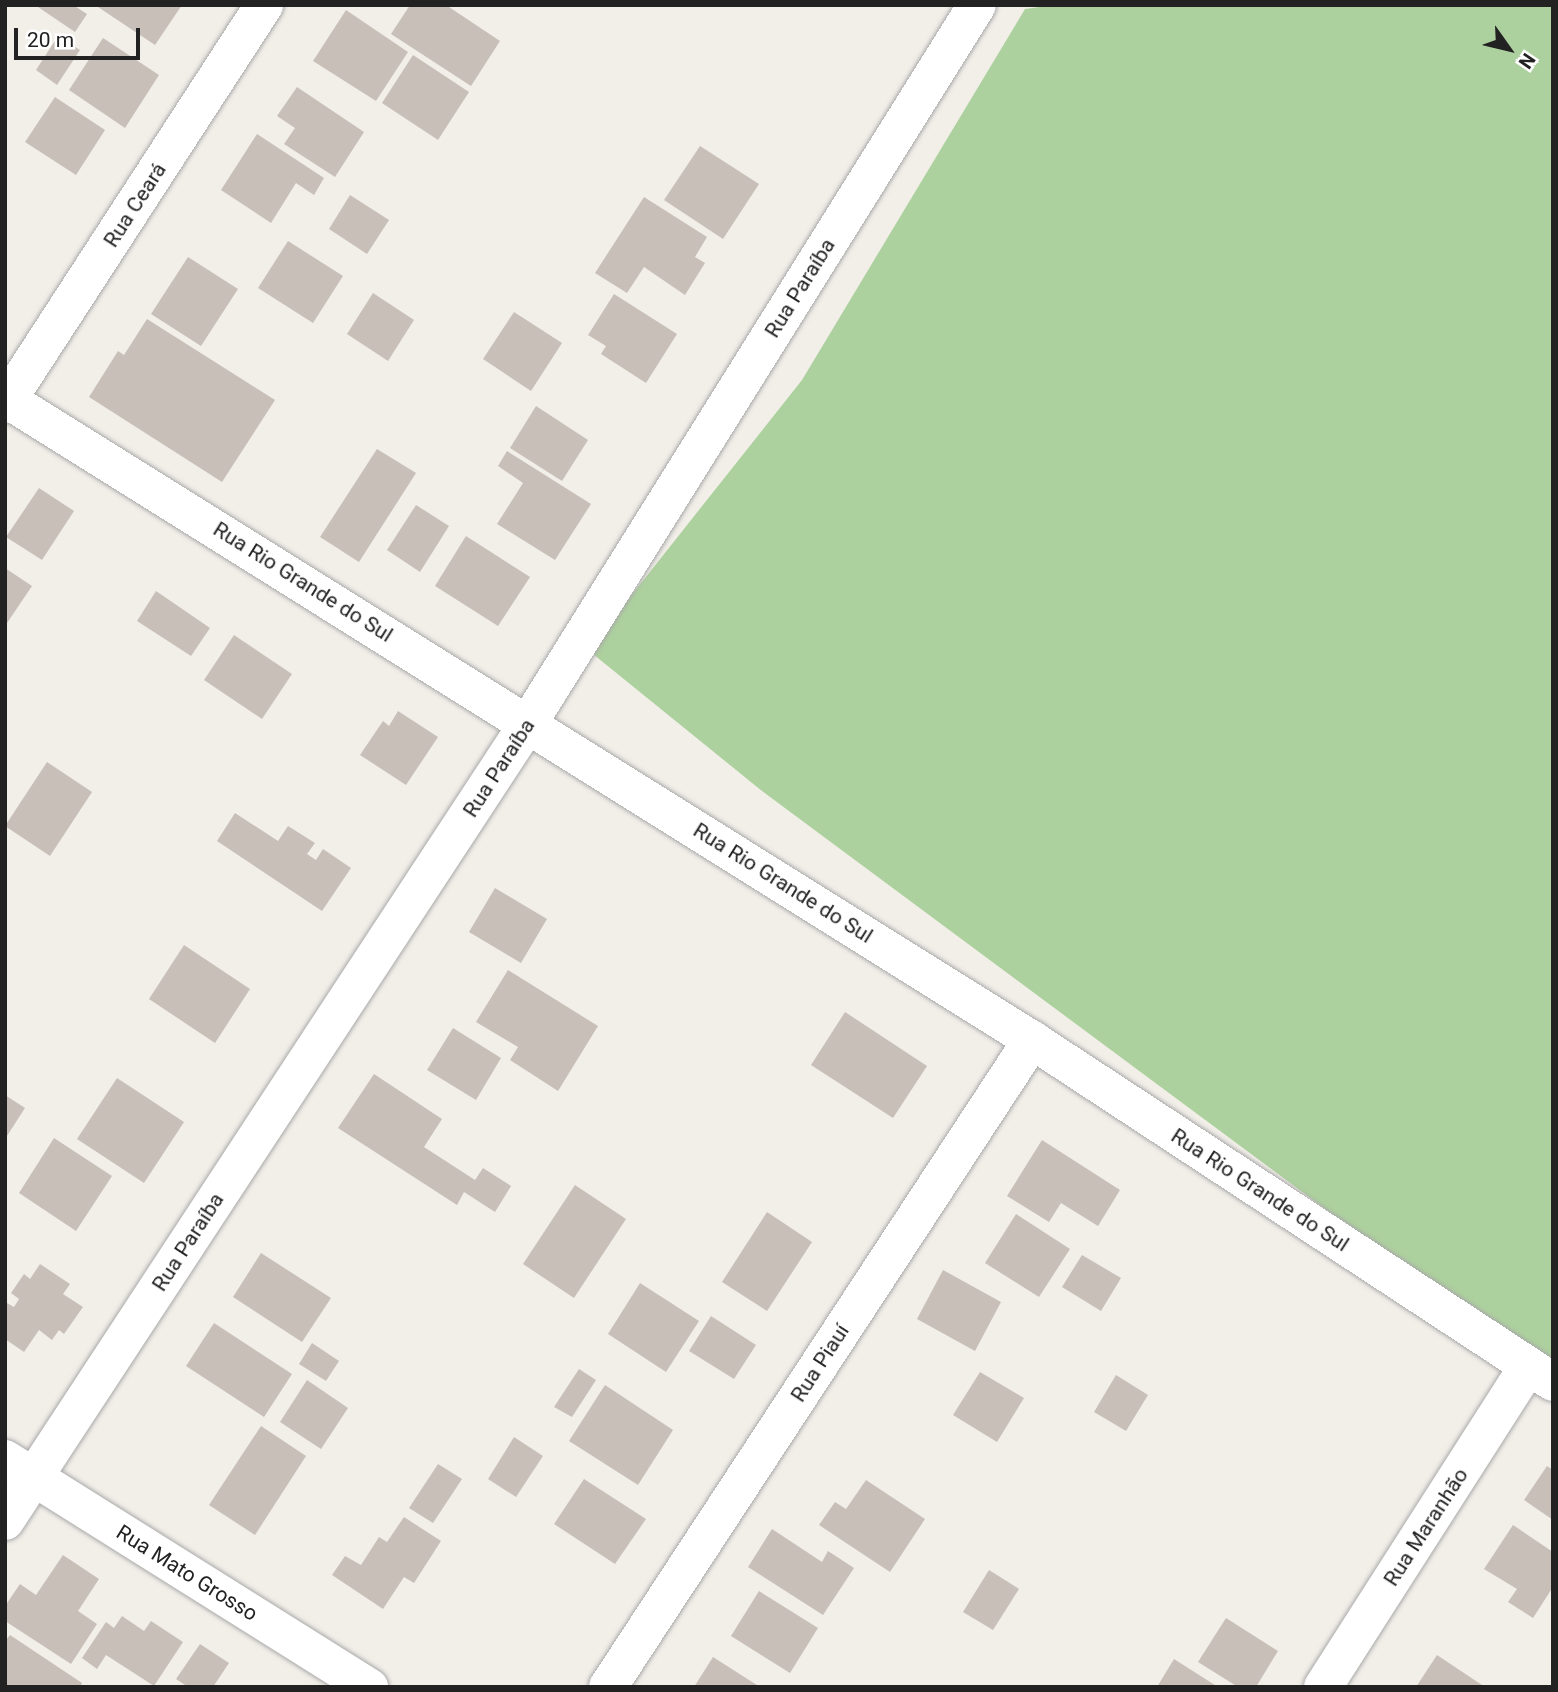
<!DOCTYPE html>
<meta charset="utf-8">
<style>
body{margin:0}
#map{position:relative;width:1558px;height:1692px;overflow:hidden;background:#f2efe9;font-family:Roboto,sans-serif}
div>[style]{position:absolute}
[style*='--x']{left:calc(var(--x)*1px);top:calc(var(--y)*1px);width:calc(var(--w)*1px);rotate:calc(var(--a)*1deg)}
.forest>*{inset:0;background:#add19e}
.building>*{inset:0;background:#c7bfb8}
.roads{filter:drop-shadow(0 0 2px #a9a9a9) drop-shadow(0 0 2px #a9a9a9)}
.minor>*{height:38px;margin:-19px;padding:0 19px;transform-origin:19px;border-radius:19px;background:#fff}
span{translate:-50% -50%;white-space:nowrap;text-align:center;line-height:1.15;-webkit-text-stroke:6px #fff;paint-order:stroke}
.street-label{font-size:21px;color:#222}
.frame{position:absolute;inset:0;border:7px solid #222;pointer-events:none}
.north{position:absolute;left:1474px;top:14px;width:70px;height:70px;-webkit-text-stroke:5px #fff;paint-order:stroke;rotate:124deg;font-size:19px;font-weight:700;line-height:28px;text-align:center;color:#222}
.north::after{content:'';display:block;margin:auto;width:24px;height:32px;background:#222;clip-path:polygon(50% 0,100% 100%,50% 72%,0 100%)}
.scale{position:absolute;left:14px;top:28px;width:126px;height:32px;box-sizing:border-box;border:4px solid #222;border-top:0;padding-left:9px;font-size:21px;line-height:24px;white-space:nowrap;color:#222;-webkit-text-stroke:5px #fff;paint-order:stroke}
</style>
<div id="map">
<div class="forest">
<div style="clip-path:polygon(1053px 5px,1553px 5px,1553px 1378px,762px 791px,588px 650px,802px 380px,1025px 9px)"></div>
</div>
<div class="building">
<div style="clip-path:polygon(35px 5px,73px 5px,87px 14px,75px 32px)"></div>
<div style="clip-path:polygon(95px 5px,182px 5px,155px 45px)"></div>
<div style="clip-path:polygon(410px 5px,446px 5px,500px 41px,471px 86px,391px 34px)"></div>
<div style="clip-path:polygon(346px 10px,408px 52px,376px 101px,313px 61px)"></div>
<div style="clip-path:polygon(58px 36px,80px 50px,57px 85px,36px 70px)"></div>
<div style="clip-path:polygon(103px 38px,159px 75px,125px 128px,69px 90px)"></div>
<div style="clip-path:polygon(413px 55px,469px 92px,438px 140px,382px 103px)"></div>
<div style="clip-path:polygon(297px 87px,364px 132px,335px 177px,284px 144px,295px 128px,277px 116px)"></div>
<div style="clip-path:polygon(55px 97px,105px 130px,76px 175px,25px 142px)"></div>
<div style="clip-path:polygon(257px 134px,324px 178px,314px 195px,296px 183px,271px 223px,221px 190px)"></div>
<div style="clip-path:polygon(700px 146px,759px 184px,723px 239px,664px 200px)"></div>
<div style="clip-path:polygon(350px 195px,389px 220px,367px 254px,329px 229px)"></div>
<div style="clip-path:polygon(644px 197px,707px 237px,695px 257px,705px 263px,685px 295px,644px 267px,627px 293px,595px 273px)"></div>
<div style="clip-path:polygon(288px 241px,343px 276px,313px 323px,258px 288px)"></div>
<div style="clip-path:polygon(188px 257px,238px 289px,201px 346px,151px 314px)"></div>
<div style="clip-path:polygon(373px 293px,414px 320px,388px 361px,347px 334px)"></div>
<div style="clip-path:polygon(614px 294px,677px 334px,646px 383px,601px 354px,606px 346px,588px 335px)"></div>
<div style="clip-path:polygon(514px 312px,562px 343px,531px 391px,483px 359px)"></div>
<div style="clip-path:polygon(147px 319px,275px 400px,222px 482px,89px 397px,118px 351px,124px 355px)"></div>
<div style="clip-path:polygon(536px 406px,588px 440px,562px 481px,510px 448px)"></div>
<div style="clip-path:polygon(377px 449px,416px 473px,359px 562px,320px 537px)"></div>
<div style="clip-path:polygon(507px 451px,591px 504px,555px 560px,497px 524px,523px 483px,498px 466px)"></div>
<div style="clip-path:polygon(39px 488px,74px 511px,42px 560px,6px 537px)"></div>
<div style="clip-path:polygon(416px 505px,449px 526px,420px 572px,387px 550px)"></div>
<div style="clip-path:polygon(466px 536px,530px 577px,498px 626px,435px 586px)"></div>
<div style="clip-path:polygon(5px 568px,32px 586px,5px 626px)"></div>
<div style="clip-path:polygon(156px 591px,210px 628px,191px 656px,137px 621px)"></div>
<div style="clip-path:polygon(234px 635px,292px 674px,262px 719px,204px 680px)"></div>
<div style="clip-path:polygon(398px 711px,438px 737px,406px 785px,360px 755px,383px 721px,389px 726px)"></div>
<div style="clip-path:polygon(47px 762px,92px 792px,50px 856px,5px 826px)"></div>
<div style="clip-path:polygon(235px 813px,278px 841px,288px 826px,315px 843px,307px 854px,316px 860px,323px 849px,351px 868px,322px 911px,217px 841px)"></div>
<div style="clip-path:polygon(495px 888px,547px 919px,521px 963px,469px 932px)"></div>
<div style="clip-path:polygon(184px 945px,250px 989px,215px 1043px,149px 999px)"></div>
<div style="clip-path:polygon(508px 970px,598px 1026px,558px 1091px,510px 1060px,518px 1047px,476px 1022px)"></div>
<div style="clip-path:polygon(845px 1012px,927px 1066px,893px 1118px,811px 1065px)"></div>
<div style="clip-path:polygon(453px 1028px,501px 1058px,476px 1100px,427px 1070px)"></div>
<div style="clip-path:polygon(374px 1074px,442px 1119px,424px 1147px,475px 1180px,483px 1168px,511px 1186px,495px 1212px,464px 1192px,457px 1205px,338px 1128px)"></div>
<div style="clip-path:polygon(117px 1078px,184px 1122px,144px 1183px,77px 1139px)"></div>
<div style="clip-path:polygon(5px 1095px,25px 1108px,5px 1139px)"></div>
<div style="clip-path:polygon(54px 1138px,112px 1176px,76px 1231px,19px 1193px)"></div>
<div style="clip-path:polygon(1042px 1140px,1120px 1190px,1098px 1226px,1061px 1203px,1049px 1222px,1007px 1196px)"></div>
<div style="clip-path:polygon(575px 1185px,626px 1219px,574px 1298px,523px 1264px)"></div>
<div style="clip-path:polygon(767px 1212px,812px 1242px,767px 1311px,722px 1282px)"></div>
<div style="clip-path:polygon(1016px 1214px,1070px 1249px,1039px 1297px,985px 1263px)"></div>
<div style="clip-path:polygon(261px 1253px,331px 1298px,302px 1342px,233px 1297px)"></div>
<div style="clip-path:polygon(1082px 1255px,1121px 1278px,1101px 1311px,1062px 1287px)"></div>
<div style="clip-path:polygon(40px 1264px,70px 1284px,63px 1294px,83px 1307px,64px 1334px,59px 1330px,52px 1340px,39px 1330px,24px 1352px,5px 1339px,5px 1302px,14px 1307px,19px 1299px,11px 1293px,24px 1274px,30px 1279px)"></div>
<div style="clip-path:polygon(943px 1270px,1001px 1302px,975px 1351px,917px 1319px)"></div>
<div style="clip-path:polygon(640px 1283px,699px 1321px,666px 1372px,608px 1334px)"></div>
<div style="clip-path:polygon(711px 1316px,756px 1345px,734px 1379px,689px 1351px)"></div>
<div style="clip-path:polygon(214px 1323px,292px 1374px,264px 1417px,186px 1366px)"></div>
<div style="clip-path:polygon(312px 1343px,339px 1361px,326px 1381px,299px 1364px)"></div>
<div style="clip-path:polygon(579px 1369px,596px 1380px,572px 1417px,554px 1407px)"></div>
<div style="clip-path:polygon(980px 1372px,1024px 1398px,997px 1442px,953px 1415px)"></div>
<div style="clip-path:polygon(1116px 1375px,1148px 1395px,1126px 1431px,1094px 1412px)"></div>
<div style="clip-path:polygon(307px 1380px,348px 1408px,321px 1449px,280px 1422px)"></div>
<div style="clip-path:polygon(605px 1385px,673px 1430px,638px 1485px,569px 1441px)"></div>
<div style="clip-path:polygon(261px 1426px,306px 1456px,255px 1535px,209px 1505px)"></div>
<div style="clip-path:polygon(514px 1437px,543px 1456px,516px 1497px,488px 1479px)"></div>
<div style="clip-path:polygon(438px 1464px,462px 1479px,433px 1523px,409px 1508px)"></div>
<div style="clip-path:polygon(1547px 1466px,1553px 1470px,1553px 1520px,1524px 1500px)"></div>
<div style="clip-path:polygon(584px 1479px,646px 1519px,615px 1564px,554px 1524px)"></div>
<div style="clip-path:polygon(866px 1480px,925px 1519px,890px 1572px,819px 1525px,835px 1502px,846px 1509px)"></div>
<div style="clip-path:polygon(404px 1517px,441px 1541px,414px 1583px,404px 1577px,383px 1609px,332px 1575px,345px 1556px,361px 1565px,379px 1537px,387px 1542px)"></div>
<div style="clip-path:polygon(1513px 1525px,1553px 1552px,1553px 1587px,1533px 1618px,1508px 1602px,1517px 1589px,1484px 1569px)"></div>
<div style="clip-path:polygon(772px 1529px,822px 1562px,828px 1551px,854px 1568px,823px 1615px,748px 1567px)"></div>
<div style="clip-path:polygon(63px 1555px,99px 1579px,78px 1611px,97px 1624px,71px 1664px,5px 1621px,5px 1606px,20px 1584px,36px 1595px)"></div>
<div style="clip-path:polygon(989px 1570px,1019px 1589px,993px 1630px,963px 1612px)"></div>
<div style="clip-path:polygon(759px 1591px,818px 1628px,790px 1673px,731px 1636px)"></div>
<div style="clip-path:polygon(122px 1616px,144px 1631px,151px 1621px,183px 1642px,154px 1686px,106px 1655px,97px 1669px,82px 1658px,106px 1622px,114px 1628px)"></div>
<div style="clip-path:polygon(1226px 1618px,1278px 1651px,1256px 1687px,1238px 1687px,1198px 1662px)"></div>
<div style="clip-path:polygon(10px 1635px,82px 1683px,80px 1687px,5px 1687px,5px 1641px)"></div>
<div style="clip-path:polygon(200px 1644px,229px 1663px,213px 1687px,188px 1687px,176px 1679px)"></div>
<div style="clip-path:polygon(1437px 1655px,1485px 1687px,1416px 1687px)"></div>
<div style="clip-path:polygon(713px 1657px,760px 1687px,694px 1687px)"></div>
<div style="clip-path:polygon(1174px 1659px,1218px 1687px,1157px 1687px)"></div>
</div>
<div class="roads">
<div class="minor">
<div style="--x:5;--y:398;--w:1211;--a:32.01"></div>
<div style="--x:1032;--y:1040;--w:623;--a:33.28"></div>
<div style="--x:5;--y:404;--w:476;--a:-57"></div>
<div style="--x:5;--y:1459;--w:430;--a:32.1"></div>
<div style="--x:5;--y:1521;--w:955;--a:-56.74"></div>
<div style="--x:529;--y:722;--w:845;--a:-58"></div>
<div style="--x:608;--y:1687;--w:774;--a:-56.76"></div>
<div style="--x:1323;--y:1687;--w:381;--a:-57.4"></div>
</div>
</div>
<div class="street-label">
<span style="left:135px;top:205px;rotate:-57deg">Rua Ceará</span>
<span style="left:800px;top:288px;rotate:-58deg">Rua Paraíba</span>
<span style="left:303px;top:582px;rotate:32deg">Rua Rio Grande do Sul</span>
<span style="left:499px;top:768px;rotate:-57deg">Rua Paraíba</span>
<span style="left:783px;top:883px;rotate:32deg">Rua Rio Grande do Sul</span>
<span style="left:1260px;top:1190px;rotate:33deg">Rua Rio Grande do Sul</span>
<span style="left:188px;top:1242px;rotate:-57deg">Rua Paraíba</span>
<span style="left:820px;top:1363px;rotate:-57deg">Rua Piauí</span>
<span style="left:1426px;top:1527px;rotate:-57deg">Rua Maranhão</span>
<span style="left:187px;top:1573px;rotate:32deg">Rua Mato Grosso</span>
</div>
<div class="frame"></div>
<div class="north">N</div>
<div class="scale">20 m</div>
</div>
